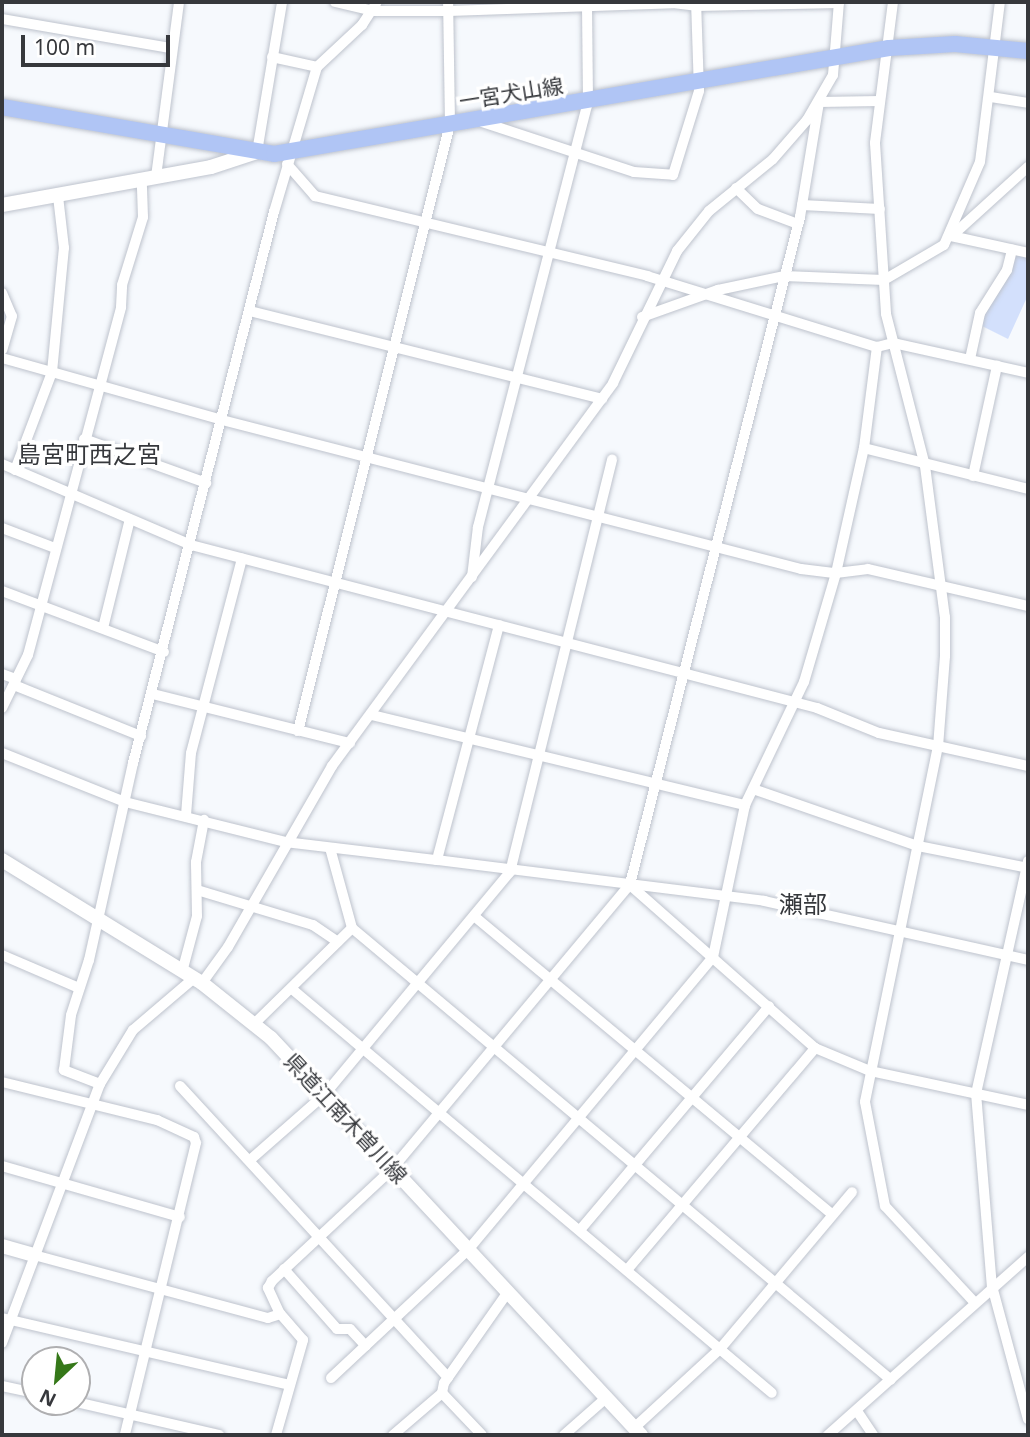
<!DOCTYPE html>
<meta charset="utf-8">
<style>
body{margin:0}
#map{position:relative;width:1030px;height:1437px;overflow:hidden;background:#f6f9fd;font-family:"Noto Sans","Noto Sans JP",sans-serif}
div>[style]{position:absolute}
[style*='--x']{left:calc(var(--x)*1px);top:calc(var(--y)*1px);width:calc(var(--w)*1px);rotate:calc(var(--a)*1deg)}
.green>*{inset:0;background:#d3e0fc}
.roads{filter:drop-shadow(0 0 2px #bec3cd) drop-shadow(0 0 2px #bec3cd)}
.street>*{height:10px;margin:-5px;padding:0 5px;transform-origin:5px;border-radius:5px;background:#fff}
.secondary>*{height:14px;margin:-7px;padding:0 7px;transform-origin:7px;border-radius:7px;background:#fff}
.primary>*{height:16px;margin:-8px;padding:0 8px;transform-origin:8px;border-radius:8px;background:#b0c5f5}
span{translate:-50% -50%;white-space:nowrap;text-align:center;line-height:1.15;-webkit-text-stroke:7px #fff;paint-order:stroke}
.street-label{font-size:21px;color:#36383c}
.quarter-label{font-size:24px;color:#36383c}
.frame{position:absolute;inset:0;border:4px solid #36383c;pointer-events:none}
.north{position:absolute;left:21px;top:1346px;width:70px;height:70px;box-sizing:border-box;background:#fff;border:2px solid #afafb1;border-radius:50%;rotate:206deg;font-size:19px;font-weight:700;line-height:28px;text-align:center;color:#36383c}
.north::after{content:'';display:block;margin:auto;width:24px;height:32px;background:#357819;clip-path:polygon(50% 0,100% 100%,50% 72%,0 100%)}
.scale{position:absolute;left:21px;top:35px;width:149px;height:32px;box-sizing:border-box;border:4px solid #36383c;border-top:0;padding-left:9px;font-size:21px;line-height:24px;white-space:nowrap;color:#36383c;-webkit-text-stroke:5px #fff;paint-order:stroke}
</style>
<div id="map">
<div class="green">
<div style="clip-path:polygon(1015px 254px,1028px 257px,1028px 295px,1008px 339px,978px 324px)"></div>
</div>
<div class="roads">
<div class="street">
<div style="--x:335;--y:2;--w:39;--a:13"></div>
<div style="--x:373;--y:11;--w:76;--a:0"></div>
<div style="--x:449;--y:11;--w:224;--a:-2"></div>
<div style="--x:673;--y:3;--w:23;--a:7"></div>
<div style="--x:696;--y:6;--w:143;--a:-1.2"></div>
<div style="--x:893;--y:2;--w:142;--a:97.3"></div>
<div style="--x:875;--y:143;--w:171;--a:86.3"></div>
<div style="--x:886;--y:314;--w:157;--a:75.6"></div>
<div style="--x:925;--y:466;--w:152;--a:82.5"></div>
<div style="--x:945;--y:617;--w:39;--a:90"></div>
<div style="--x:945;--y:656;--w:90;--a:94.4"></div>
<div style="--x:938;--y:746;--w:363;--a:101.6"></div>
<div style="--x:865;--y:1102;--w:106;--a:79.1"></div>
<div style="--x:885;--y:1206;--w:132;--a:47.1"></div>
<div style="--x:2;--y:19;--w:170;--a:9.8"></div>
<div style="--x:272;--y:57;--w:46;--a:12.5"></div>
<div style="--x:991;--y:97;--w:37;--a:9"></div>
<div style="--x:482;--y:122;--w:160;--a:18.2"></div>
<div style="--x:634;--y:172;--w:39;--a:4"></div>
<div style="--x:673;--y:175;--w:88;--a:-72.8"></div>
<div style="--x:699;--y:91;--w:89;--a:-91.9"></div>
<div style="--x:257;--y:152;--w:152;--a:-80.5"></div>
<div style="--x:287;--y:164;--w:43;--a:48.8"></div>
<div style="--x:315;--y:196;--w:342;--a:13.5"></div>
<div style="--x:647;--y:276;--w:241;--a:17.2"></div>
<div style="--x:156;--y:177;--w:177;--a:-82.5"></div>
<div style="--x:736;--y:188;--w:30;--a:44"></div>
<div style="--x:758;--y:209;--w:43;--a:20.6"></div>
<div style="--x:802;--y:205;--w:78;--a:2.9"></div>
<div style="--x:954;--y:234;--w:100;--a:-42.2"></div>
<div style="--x:951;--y:236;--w:79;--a:12.4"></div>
<div style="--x:2;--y:293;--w:25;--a:67"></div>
<div style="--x:12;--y:316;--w:35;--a:106"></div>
<div style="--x:250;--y:311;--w:363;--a:14"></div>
<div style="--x:642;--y:317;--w:81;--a:-19.6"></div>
<div style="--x:718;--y:290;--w:67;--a:-12"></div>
<div style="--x:784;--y:276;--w:100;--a:2.3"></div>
<div style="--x:884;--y:280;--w:69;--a:-30.3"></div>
<div style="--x:944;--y:245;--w:90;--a:-66.6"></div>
<div style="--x:980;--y:162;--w:161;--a:-82.9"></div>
<div style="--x:2;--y:358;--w:229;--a:15.7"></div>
<div style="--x:222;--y:420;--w:598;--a:14.43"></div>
<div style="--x:801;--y:569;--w:35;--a:7"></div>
<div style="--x:836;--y:573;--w:32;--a:-7"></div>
<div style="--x:868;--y:569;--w:164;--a:13"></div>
<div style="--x:970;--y:359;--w:47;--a:-77.7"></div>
<div style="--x:980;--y:313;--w:51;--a:-57.9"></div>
<div style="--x:1007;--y:270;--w:21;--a:-76"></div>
<div style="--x:84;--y:439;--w:130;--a:19.8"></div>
<div style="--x:864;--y:448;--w:169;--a:14"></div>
<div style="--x:2;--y:464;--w:206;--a:23.2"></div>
<div style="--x:191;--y:545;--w:647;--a:14.59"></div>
<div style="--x:817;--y:708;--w:67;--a:22"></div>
<div style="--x:879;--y:733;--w:153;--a:12.5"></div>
<div style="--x:15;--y:470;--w:105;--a:-69.3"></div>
<div style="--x:52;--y:372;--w:125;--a:-84.5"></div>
<div style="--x:64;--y:248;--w:52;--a:-96.6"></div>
<div style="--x:973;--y:476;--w:113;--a:-77.7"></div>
<div style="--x:2;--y:528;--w:57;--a:20.7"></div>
<div style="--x:472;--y:577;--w:50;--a:-83.2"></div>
<div style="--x:478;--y:527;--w:440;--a:-75.5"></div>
<div style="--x:588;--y:101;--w:99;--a:-90.6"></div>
<div style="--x:2;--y:591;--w:173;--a:20.6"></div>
<div style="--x:499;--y:625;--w:243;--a:104.8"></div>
<div style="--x:437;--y:860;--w:330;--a:7.1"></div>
<div style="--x:764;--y:901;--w:271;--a:12.6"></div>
<div style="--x:103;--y:628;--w:112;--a:-76.1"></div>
<div style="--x:2;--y:674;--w:15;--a:20"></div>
<div style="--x:14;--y:685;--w:137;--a:21.9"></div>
<div style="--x:153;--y:694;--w:203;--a:14"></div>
<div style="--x:2;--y:708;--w:59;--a:-63.9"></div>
<div style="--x:28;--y:655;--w:360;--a:-75"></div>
<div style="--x:121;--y:307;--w:22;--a:-87"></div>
<div style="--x:122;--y:285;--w:71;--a:-72.8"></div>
<div style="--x:143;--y:217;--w:37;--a:-92"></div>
<div style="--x:372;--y:715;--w:384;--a:13.6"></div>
<div style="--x:298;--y:731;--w:626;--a:-75.94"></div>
<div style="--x:450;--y:124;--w:122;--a:-90.9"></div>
<div style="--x:2;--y:753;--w:132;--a:21.7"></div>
<div style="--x:125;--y:802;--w:165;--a:14"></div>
<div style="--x:285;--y:842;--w:153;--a:6.8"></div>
<div style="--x:753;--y:789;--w:175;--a:19.1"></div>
<div style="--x:918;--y:846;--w:112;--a:11.3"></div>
<div style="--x:186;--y:815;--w:62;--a:-85.4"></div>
<div style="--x:191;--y:753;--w:201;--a:-75.3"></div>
<div style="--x:330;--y:848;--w:83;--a:74.6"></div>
<div style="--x:352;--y:928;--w:703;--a:39.98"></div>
<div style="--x:1028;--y:861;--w:238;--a:102.6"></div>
<div style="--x:976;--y:1093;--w:194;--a:85.3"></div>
<div style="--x:992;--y:1286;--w:138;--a:74.9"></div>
<div style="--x:630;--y:885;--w:247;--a:41.4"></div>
<div style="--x:815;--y:1048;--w:60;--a:22.7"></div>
<div style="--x:870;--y:1071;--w:162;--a:12.1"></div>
<div style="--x:197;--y:890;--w:121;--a:16.8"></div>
<div style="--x:313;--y:925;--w:30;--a:34"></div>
<div style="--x:474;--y:916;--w:464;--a:39.8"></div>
<div style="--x:2;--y:955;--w:84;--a:23.2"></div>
<div style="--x:182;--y:972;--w:58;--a:-75"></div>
<div style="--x:197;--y:916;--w:54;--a:-91.1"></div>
<div style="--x:196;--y:862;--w:43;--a:-79.2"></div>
<div style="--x:202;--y:983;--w:44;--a:-54.2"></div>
<div style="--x:228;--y:947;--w:209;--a:-60.1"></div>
<div style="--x:332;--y:766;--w:475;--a:-53.7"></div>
<div style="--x:613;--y:383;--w:147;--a:-64.1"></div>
<div style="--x:677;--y:251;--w:51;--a:-51.3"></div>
<div style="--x:709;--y:211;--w:82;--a:-39.1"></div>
<div style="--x:773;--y:159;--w:52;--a:-48.9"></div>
<div style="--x:807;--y:120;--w:52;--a:-60"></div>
<div style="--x:833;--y:75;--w:73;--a:-85.3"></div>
<div style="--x:292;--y:989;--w:627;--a:40.09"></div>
<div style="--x:254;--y:1024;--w:137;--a:-44.4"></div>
<div style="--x:2;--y:1082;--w:160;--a:13.8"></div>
<div style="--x:157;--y:1120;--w:41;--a:24.7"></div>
<div style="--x:194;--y:1137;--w:6;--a:72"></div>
<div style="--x:196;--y:1143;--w:301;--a:103.7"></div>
<div style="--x:100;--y:1084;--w:39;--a:-159"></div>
<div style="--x:64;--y:1070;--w:55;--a:-82.7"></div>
<div style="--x:71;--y:1015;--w:58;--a:-71.9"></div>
<div style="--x:89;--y:960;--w:202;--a:-77.4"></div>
<div style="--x:133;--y:763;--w:569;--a:-75.65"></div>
<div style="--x:274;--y:212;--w:151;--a:-73.5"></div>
<div style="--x:317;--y:67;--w:62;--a:-43"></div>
<div style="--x:362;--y:25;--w:27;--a:-57"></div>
<div style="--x:180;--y:1086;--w:396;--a:47.4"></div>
<div style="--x:250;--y:1160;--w:100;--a:-41.3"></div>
<div style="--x:325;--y:1094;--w:289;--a:-50.2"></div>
<div style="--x:510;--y:872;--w:425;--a:-76.1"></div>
<div style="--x:2;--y:1166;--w:185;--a:16"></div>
<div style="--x:580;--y:1230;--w:293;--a:-49.8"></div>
<div style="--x:34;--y:1255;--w:242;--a:15.1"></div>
<div style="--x:268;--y:1318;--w:13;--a:-18"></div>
<div style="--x:284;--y:1269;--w:80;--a:48.5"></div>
<div style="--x:337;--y:1329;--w:13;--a:0"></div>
<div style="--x:350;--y:1329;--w:23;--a:47"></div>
<div style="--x:627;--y:1270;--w:291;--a:-49.7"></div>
<div style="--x:2;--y:1318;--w:295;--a:13.1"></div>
<div style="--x:2;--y:1343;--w:277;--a:-69.3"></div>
<div style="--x:100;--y:1084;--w:63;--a:-58.6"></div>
<div style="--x:133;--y:1030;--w:80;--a:-40.4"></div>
<div style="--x:331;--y:1378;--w:187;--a:-43.1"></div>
<div style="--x:468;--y:1250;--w:382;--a:-50.1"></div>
<div style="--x:713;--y:957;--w:155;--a:-78.1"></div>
<div style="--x:745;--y:805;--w:136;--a:-64.4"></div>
<div style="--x:804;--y:682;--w:114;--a:-73.6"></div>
<div style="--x:836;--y:573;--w:128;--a:-77.4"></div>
<div style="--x:864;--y:448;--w:102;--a:-82.7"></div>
<div style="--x:877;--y:347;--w:16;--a:-14"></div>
<div style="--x:893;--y:343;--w:138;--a:12.5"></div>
<div style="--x:2;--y:1386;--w:34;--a:12"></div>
<div style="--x:76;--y:1402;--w:147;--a:13"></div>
<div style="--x:857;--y:1411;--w:29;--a:56"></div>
<div style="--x:634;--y:1428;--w:117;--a:-42.6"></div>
<div style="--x:720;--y:1349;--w:205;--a:-49.9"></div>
<div style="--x:276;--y:1435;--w:99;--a:-74.1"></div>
<div style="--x:303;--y:1340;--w:35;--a:-131"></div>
<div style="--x:280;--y:1314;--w:29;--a:-115"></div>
<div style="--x:268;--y:1288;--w:8;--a:-60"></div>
<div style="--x:272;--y:1281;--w:164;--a:-43"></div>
<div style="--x:392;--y:1169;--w:371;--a:-50.1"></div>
<div style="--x:630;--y:884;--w:688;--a:-75.7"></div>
<div style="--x:800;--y:217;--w:117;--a:-80.6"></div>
<div style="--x:819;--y:102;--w:61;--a:-0.9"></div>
<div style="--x:393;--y:1435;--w:65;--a:-40.6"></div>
<div style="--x:482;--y:1435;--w:58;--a:-133.6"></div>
<div style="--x:442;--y:1393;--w:10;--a:-79"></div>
<div style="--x:444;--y:1383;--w:111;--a:-54.9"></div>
<div style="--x:564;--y:1435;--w:56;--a:-41.4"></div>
<div style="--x:828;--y:1435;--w:268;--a:-41.7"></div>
</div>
<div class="secondary">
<div style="--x:2;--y:205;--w:212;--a:-10.3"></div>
<div style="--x:211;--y:167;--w:48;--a:-18.1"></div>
<div style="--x:2;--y:860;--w:235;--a:31.6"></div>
<div style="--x:202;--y:983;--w:88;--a:38.6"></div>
<div style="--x:271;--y:1038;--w:543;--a:47.02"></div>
<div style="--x:2;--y:1246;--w:33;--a:16"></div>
</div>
<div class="primary">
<div style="--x:2;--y:107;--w:276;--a:9.8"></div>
<div style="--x:274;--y:154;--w:624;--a:-9.78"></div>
<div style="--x:889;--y:48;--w:66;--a:-3.5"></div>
<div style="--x:955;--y:44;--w:73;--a:5.5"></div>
</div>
</div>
<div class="street-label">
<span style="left:511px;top:93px;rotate:-9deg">一宮犬山線</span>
<span style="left:346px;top:1118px;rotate:47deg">県道江南木曽川線</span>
</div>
<div class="quarter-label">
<span style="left:89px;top:454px">島宮町西之宮</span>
<span style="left:803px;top:904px">瀬部</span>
</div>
<div class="frame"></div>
<div class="north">N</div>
<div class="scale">100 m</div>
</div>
